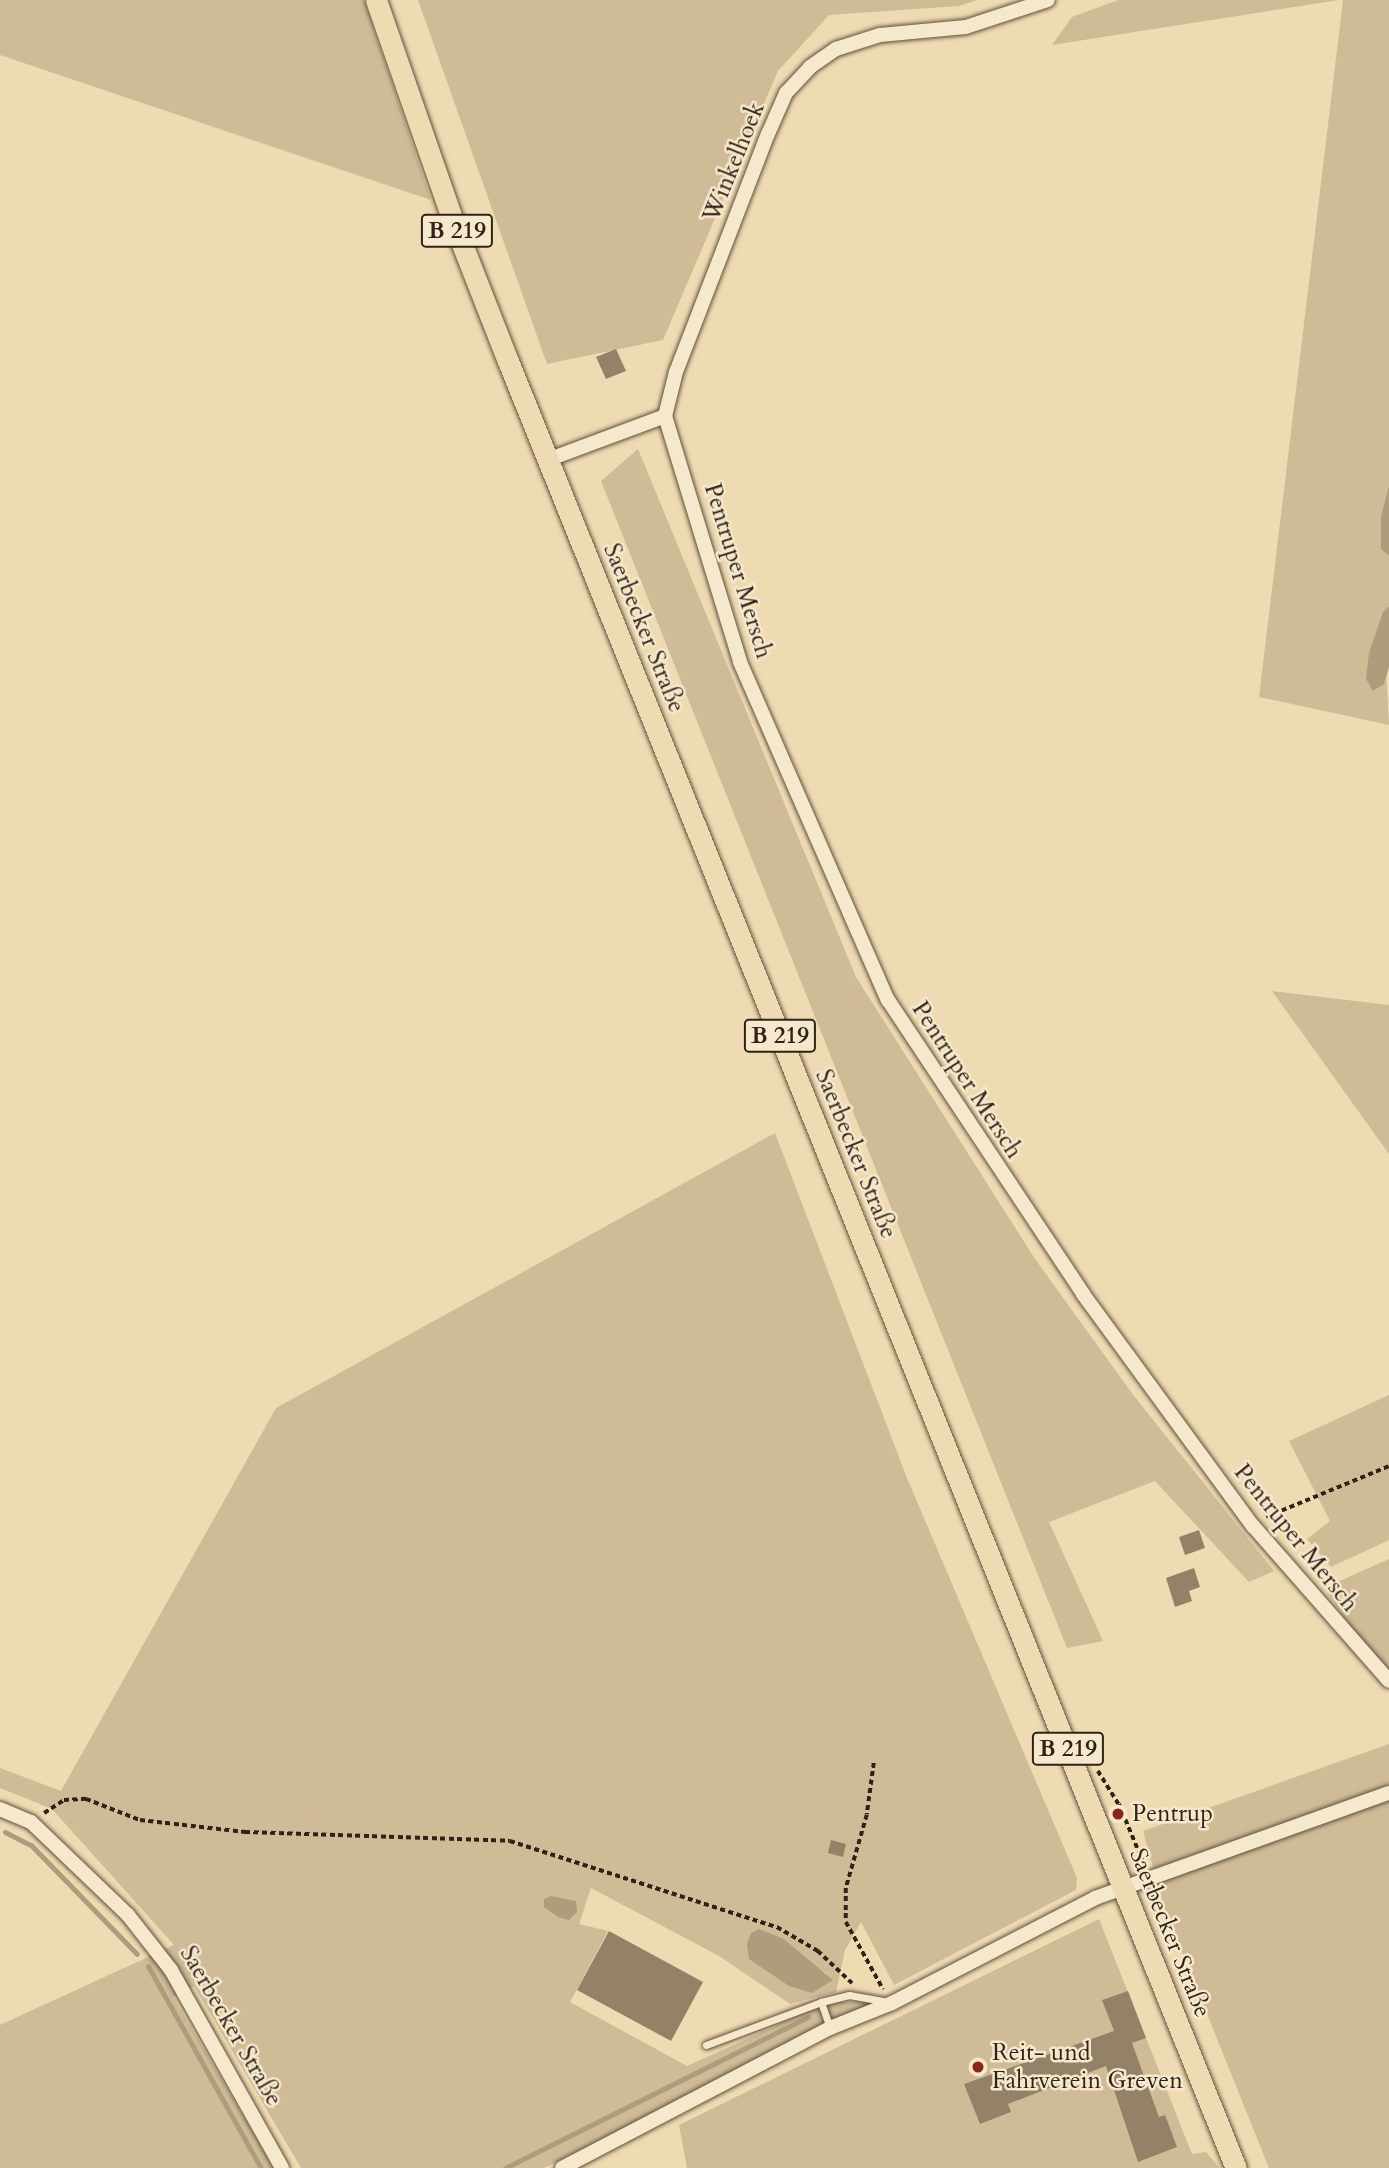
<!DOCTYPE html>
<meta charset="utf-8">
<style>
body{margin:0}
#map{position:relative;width:1389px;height:2168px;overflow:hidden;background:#efdbb1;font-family:Cardo,serif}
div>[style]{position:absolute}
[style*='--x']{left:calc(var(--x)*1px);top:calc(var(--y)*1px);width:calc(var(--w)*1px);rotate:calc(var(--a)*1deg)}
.green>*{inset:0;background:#cfbc97}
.water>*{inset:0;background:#ae9c7d}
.stream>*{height:5px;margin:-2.5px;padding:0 2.5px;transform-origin:2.5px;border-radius:2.5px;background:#ae9c7d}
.building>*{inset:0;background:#948268}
.path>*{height:3.5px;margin-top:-1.75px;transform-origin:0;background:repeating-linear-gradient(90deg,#312218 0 5px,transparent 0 8.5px)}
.roads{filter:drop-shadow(0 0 2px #60503e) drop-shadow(0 0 2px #60503e)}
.service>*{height:7px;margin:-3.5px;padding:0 3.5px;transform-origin:3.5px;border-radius:3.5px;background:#f5e8cc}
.minor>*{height:14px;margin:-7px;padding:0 7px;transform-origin:7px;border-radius:7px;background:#f5e8cc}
.primary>*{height:21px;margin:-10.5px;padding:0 10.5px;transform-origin:10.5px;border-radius:10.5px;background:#efdbb1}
.dots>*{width:19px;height:19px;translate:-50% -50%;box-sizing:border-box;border:4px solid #f5e8cc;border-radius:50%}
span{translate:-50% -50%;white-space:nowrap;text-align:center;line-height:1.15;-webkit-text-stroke:5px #f5e8cc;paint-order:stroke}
.shield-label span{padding:2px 5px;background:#f5e8cc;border:2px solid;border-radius:5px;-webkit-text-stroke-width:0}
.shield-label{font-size:23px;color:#312218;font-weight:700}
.street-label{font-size:24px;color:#312218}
.poi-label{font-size:24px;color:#312218}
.left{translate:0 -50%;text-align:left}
</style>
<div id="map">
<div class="green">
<div style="clip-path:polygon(0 0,364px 0,431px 200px,0 55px)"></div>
<div style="clip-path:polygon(418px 0,977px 0,959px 6px,829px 15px,778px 71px,663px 340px,547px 364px)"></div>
<div style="clip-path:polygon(1118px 0,1339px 0,1052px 45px,1072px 17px)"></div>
<div style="clip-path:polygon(1343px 0,1389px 0,1389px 484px,1381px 516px,1381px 549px,1389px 556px,1389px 606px,1383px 612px,1389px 725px,1259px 697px)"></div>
<div style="clip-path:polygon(638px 449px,856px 977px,1035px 1259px,1134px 1396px,1274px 1571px,1249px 1582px,1155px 1481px,1049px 1522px,1103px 1641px,1067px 1648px,601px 481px)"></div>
<div style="clip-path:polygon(1272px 991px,1389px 1005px,1389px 1154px)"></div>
<div style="clip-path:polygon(evenodd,775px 1133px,907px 1478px,1077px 1878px,1076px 1890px,894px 1985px,861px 1922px,845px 1950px,836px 1992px,790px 2004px,719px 1956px,591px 1888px,579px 1924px,608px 1931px,570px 2002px,687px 2066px,806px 2012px,839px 2002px,866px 2002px,872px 2006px,544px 2168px,301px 2168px,194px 1986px,173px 1997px,274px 2168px,0 2168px,0 2025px,174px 1945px,52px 1809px,0 1788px,0 1768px,61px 1791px,276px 1408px,775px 1133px,751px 1933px,826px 1973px,831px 1975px,749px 1959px,751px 1933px)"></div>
<div style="clip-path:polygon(1389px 1395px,1389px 1540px,1331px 1567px,1307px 1539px,1330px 1521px,1289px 1441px)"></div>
<div style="clip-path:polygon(1389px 1559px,1389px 1684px,1324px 1588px)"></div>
<div style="clip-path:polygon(1389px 1744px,1389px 2168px,1269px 2168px,1164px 1907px,1143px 1831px)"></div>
<div style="clip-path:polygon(1099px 1919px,1192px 2154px,1206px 2152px,1220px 2168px,687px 2168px,679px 2125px)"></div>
</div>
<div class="water">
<div style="clip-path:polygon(1389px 485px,1389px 556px,1381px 549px,1381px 516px)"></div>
<div style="clip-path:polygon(1389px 606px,1389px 667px,1384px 684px,1373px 691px,1366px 679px,1369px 653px,1383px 612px)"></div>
<div style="clip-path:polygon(551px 1896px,576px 1901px,577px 1912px,569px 1920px,558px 1917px,544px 1907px,544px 1899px)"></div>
<div style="clip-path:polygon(759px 1929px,784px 1939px,833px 1980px,812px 1993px,789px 1986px,749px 1959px,747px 1944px,751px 1933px)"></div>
</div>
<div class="stream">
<div style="--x:5;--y:1832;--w:29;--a:27"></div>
<div style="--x:31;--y:1845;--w:152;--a:45.8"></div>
<div style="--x:148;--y:1966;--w:231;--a:60.8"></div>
<div style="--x:505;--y:2168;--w:339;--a:-26.5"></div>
</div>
<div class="building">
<div style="clip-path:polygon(616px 349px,626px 371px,606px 379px,596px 357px)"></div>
<div style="clip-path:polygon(1199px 1530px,1205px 1548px,1185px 1555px,1179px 1537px)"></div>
<div style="clip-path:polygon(1194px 1568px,1200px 1587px,1189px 1591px,1192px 1601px,1175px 1607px,1166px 1578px)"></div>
<div style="clip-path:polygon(831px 1840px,846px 1844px,843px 1857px,828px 1853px)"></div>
<div style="clip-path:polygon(609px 1931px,703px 1982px,671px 2041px,577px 1990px)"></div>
<div style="clip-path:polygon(1128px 1991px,1146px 2038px,1132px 2043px,1159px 2117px,1165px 2115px,1177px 2147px,1138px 2162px,1106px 2066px,1008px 2104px,1011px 2112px,980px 2124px,964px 2084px,1114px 2031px,1102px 2000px)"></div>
</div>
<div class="path">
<div style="--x:1266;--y:1517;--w:133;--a:-22.5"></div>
<div style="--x:874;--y:1763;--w:52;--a:97.7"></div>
<div style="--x:867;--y:1815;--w:76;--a:106"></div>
<div style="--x:846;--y:1888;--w:34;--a:90"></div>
<div style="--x:846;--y:1922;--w:77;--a:61.1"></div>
<div style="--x:1098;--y:1771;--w:39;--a:58"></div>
<div style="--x:1119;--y:1804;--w:65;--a:67.4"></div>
<div style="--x:44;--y:1813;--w:24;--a:-33"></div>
<div style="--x:64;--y:1800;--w:22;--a:-3"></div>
<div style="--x:86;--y:1799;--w:58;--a:21.3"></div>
<div style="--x:140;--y:1820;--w:106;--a:6.5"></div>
<div style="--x:245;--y:1832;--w:265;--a:1.9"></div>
<div style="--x:510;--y:1841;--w:281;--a:17.9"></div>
<div style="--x:777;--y:1927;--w:48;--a:30.3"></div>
<div style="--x:818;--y:1951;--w:47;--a:43.3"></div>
<div style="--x:1152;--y:1892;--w:26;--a:79"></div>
</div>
<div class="roads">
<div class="service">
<div style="--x:821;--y:2002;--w:28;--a:71"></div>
<div style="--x:706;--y:2045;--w:123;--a:-20.5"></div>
<div style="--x:821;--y:2002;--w:29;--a:-14"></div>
<div style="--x:849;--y:1995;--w:40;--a:10"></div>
</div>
<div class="minor">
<div style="--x:665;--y:416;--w:257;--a:73"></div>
<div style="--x:740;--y:662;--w:369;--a:66.4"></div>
<div style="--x:888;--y:1000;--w:353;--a:56.4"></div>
<div style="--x:1083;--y:1294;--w:288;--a:53.8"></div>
<div style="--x:1253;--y:1526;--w:206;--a:48.7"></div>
<div style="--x:665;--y:416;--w:45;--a:-76"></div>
<div style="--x:676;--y:372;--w:255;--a:-68.9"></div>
<div style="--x:768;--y:134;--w:45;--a:-66.3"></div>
<div style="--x:786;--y:93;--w:35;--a:-47"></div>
<div style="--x:810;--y:67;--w:32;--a:-35"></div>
<div style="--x:836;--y:49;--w:46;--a:-17.7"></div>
<div style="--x:880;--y:35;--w:86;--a:-5.3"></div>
<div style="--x:966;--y:27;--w:86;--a:-18.2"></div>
<div style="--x:547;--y:460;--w:126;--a:-20.4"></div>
<div style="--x:0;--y:1809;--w:34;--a:23"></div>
<div style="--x:31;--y:1822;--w:134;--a:43.8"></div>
<div style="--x:128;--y:1915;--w:70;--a:52"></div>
<div style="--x:171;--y:1970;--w:227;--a:60.7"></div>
<div style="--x:562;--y:2168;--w:302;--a:-27.6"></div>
<div style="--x:830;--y:2028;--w:67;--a:-22"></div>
<div style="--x:892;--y:2003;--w:229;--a:-27.3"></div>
<div style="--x:1095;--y:1898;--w:312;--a:-19.7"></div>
</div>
<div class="primary">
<div style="--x:376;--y:0;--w:234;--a:70.8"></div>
<div style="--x:453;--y:221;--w:150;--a:68.6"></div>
<div style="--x:508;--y:361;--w:1948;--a:68.06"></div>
</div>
</div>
<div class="dots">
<div style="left:1118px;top:1814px;background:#8f2418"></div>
<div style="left:978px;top:2067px;background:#8f2418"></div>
</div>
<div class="shield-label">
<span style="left:457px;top:231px">B 219</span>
<span style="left:780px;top:1036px">B 219</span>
<span style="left:1068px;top:1749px">B 219</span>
</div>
<div class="street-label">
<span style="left:734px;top:162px;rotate:-68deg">Winkelhoek</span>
<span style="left:738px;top:571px;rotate:73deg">Pentruper Mersch</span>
<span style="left:644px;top:628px;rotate:68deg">Saerbecker Straße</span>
<span style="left:967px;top:1080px;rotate:57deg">Pentruper Mersch</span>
<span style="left:856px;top:1154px;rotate:68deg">Saerbecker Straße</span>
<span style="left:1296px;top:1538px;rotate:51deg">Pentruper Mersch</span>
<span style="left:1170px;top:1933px;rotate:68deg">Saerbecker Straße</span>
<span style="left:231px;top:2026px;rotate:60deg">Saerbecker Straße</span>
</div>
<div class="poi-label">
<span class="left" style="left:1132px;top:1814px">Pentrup</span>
<span class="left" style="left:992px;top:2067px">Reit- und<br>Fahrverein Greven</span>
</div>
</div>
